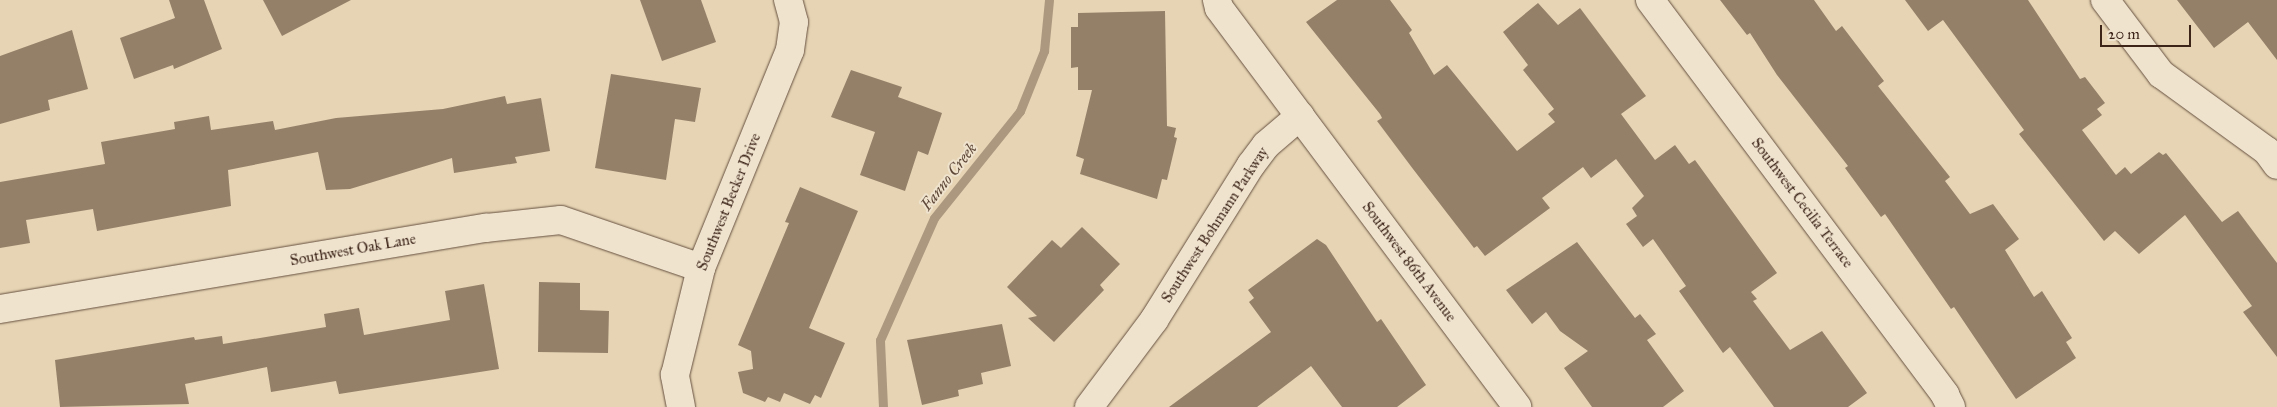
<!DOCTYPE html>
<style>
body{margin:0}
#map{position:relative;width:2277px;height:407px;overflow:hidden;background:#e6d4b4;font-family:"IM FELL Great Primer",serif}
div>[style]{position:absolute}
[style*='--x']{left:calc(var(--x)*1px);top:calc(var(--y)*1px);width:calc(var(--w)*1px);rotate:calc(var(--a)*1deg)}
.stream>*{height:9px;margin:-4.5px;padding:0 4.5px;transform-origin:4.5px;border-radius:4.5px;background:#ac987f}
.building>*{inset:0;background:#948069}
.roads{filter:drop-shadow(0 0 1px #66503f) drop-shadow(0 0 1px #66503f)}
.minor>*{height:28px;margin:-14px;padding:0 14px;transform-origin:14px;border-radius:14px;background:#efe3ce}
span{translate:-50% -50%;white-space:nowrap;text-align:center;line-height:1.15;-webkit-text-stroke:4px #efe3ce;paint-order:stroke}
.street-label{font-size:15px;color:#3c2418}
.water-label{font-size:16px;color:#5e4737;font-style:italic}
.scale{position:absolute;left:2100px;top:25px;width:91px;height:22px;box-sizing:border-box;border:2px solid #3c2418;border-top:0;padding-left:6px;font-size:15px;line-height:18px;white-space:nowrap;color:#3c2418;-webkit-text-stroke:4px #efe3ce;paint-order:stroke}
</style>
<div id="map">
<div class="stream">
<div style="--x:883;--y:407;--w:67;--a:-92.6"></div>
<div style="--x:880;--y:340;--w:133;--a:-66.1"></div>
<div style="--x:934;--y:218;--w:137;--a:-51.2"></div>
<div style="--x:1020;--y:111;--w:65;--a:-68.2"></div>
<div style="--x:1044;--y:51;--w:51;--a:-84.4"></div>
</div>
<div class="building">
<div style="clip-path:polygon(169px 0,204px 0,222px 49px,174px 69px,173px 65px,134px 79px,120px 38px,175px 18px)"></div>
<div style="clip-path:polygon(263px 0,351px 0,282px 36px)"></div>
<div style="clip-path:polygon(640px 0,701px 0,716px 42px,662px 61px)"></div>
<div style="clip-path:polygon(1337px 0,1390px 0,1412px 30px,1409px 33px,1434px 75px,1447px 65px,1517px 151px,1555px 122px,1548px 114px,1554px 109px,1523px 70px,1528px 65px,1503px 32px,1538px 3px,1558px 25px,1580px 8px,1646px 96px,1621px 114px,1655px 160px,1675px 145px,1689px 164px,1695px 160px,1777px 273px,1751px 292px,1757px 299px,1753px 301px,1790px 350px,1822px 331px,1867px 393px,1848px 407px,1774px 407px,1730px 347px,1723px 353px,1679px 291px,1686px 286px,1653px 239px,1643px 247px,1626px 224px,1637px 216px,1632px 208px,1644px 196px,1616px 159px,1591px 178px,1583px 167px,1542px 198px,1550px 208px,1485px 256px,1477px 246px,1474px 248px,1413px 169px,1377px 121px,1382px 118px,1380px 114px,1306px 22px)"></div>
<div style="clip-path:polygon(1720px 0,1814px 0,1836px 31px,1842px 26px,1884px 81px,1878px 86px,1950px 177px,1945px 181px,1970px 214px,1993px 204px,2019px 239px,2005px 250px,2034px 297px,2042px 291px,2072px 338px,2066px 342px,2076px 358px,2016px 399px,1954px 307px,1951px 309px,1885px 214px,1881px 217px,1845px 168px,1848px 166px,1777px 75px,1750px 33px,1747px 35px)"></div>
<div style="clip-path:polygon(1905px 0,2028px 0,2080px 79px,2085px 77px,2105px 103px,2097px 109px,2102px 115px,2082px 130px,2116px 175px,2125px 167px,2131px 174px,2159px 152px,2163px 155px,2166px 153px,2222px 222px,2238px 211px,2277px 263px,2277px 357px,2243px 312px,2252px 306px,2185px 215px,2139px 254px,2115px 231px,2104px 241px,2019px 134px,2024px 130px,1943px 20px,1928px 31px)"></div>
<div style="clip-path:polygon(2177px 0,2277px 0,2277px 60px,2248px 22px,2214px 48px)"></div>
<div style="clip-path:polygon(1165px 11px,1167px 126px,1176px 128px,1174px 137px,1177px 138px,1167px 180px,1162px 179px,1157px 199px,1080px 174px,1084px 159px,1076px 156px,1092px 90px,1078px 90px,1078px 67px,1071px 68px,1071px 27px,1078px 27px,1078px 13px)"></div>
<div style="clip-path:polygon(72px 30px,88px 89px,48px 100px,50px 110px,0 124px,0 56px)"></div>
<div style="clip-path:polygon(851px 70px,902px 87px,898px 97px,942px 113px,928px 155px,918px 151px,905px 191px,860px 175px,875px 132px,831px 117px)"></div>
<div style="clip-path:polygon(611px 74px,701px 88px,695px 122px,675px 119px,666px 180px,595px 168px)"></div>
<div style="clip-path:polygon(505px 96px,507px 104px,541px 98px,550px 151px,515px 157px,517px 163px,454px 173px,452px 158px,350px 189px,326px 190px,318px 152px,228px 170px,231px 206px,97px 231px,93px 209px,26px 220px,30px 243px,0 248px,0 182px,105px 164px,101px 142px,175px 129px,174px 122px,209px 116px,211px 130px,273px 121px,275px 130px,336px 118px,443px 109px)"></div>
<div style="clip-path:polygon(800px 187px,858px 211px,809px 328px,845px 343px,821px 398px,815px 395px,810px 404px,784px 393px,780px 402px,768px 397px,765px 402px,743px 393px,738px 372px,753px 369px,751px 351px,738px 345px,789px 223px,785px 222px)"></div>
<div style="clip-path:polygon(1082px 227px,1120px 264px,1100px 285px,1104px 290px,1054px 342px,1028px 318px,1037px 316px,1007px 287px,1052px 240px,1061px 248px)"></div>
<div style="clip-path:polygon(1317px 239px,1326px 245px,1377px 322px,1381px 319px,1426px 385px,1397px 407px,1342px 407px,1311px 366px,1257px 407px,1169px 407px,1271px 332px,1249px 302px,1254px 298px,1248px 290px)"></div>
<div style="clip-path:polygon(1577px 242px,1635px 318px,1640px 314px,1656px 334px,1647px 340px,1684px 391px,1663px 407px,1592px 407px,1564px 368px,1588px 351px,1560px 331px,1546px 312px,1532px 324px,1506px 290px)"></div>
<div style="clip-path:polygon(539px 282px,580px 283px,580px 310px,609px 311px,608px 353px,538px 352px)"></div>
<div style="clip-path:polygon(484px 284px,499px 369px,339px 394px,336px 381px,271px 392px,267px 367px,185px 384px,189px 404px,60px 407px,55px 360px,194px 337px,195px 340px,222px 336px,223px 344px,326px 327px,324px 314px,359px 308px,364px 335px,450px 320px,445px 291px)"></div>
<div style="clip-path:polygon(1002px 324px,1011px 366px,981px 373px,983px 384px,958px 390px,959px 396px,922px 405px,907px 340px)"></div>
</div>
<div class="roads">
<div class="minor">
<div style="--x:1217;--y:0;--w:8;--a:76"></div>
<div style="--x:1219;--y:8;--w:498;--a:53.2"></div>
<div style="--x:1650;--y:0;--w:493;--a:53.2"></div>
<div style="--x:1945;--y:395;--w:13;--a:63"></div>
<div style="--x:2105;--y:0;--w:93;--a:52.9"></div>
<div style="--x:2161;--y:74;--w:131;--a:36"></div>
<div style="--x:2267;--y:151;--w:17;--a:54"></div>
<div style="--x:0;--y:309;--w:493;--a:-9.5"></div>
<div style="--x:486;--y:228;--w:75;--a:-6.1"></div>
<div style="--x:561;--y:220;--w:148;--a:18.9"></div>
<div style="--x:681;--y:407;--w:33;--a:-101"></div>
<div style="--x:675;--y:375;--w:110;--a:-76.3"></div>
<div style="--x:701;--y:268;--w:235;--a:-67.8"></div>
<div style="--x:790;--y:50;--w:28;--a:-82"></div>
<div style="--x:794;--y:22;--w:23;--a:-105"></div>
<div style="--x:1089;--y:407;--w:109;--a:-53.2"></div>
<div style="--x:1154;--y:320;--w:183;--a:-58"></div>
<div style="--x:1251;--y:165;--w:25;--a:-53"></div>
<div style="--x:1266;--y:145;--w:45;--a:-40.5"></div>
</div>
</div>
<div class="street-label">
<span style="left:729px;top:202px;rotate:-68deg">Southwest Becker Drive</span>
<span style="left:1802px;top:203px;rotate:53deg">Southwest Cecilia Terrace</span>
<span style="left:1215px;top:225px;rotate:-57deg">Southwest Bohmann Parkway</span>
<span style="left:353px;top:250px;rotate:-10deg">Southwest Oak Lane</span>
<span style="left:1409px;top:262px;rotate:53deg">Southwest 86th Avenue</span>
</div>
<div class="water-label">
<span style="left:949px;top:177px;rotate:-52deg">Fanno Creek</span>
</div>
<div class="scale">20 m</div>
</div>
